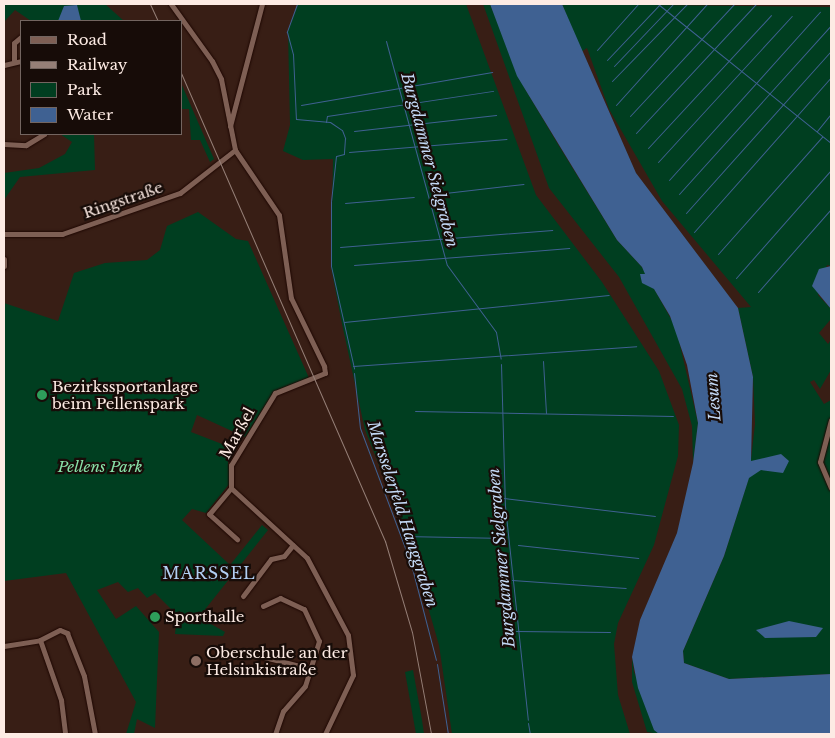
<!DOCTYPE html>
<meta charset="utf-8">
<style>
body{margin:0}
#map{position:relative;width:835px;height:738px;overflow:hidden;background:#381e15;font-family:"Libre Baskerville",serif}
div>[style]{position:absolute}
[style*='--x']{left:calc(var(--x)*1px);top:calc(var(--y)*1px);width:calc(var(--w)*1px);rotate:calc(var(--a)*1deg)}
.green>*{inset:0;background:#003e20}
.water>*{inset:0;background:#3f6192}
.stream>*{height:1px;margin:-0.5px;padding:0 0.5px;transform-origin:0.5px;border-radius:0.5px;background:#3f6192}
.roads{filter:drop-shadow(0 0 1px #1e0702) drop-shadow(0 0 1px #1e0702)}
.street>*{height:5px;margin:-2.5px;padding:0 2.5px;transform-origin:2.5px;border-radius:2.5px;background:#7e5f54}
.rail>*{height:1px;margin:-0.5px;padding:0 0.5px;transform-origin:0.5px;border-radius:0.5px;background:#957f77}
.dots>*{width:14px;height:14px;translate:-50% -50%;box-sizing:border-box;border:2px solid #170c08;border-radius:50%}
span{translate:-50% -50%;white-space:nowrap;text-align:center;line-height:1.15;-webkit-text-stroke:4.5px #170c08;paint-order:stroke}
.street-label{font-size:15px;color:#fdebe4}
.poi-label{font-size:15px;color:#fdebe4}
.left{translate:0 -50%;text-align:left}
.park-label{font-size:15px;color:#89e1a8;font-style:italic}
.water-label{font-size:16px;color:#c3d9f6;font-style:italic}
.neighbourhood-label{font-size:16px;color:#b1cff3;letter-spacing:1px}
.frame{position:absolute;inset:0;border:5px solid #fdebe4;pointer-events:none}
.legend{position:absolute;left:20px;top:20px;width:162px;height:115px;box-sizing:border-box;background:#170c08;border:1px solid #736560;margin:0;padding:6px 9px;list-style:none;font-size:15px;color:#fdebe4}
.legend li{display:flex;align-items:center;gap:10px;height:25px}
.legend b{width:25px;border:1px solid #736560}
</style>
<div id="map">
<div class="green">
<div style="clip-path:polygon(4px 4px,105px 4px,124px 21px,31px 21px,15px 10px,4px 22px)"></div>
<div style="clip-path:polygon(298px 4px,466px 4px,536px 195px,602px 282px,659px 371px,679px 425px,678px 456px,654px 545px,618px 623px,614px 644px,618px 695px,630px 734px,452px 734px,439px 645px,407px 535px,365px 430px,342px 324px,331px 267px,333px 159px,303px 160px,283px 151px,290px 125px,288px 31px)"></div>
<div style="clip-path:polygon(483px 4px,490px 4px,525px 89px,559px 146px,617px 240px,642px 267px,676px 328px,698px 423px,693px 463px,692px 426px,682px 389px,619px 277px,549px 188px)"></div>
<div style="clip-path:polygon(562px 4px,831px 7px,831px 266px,827px 265px,818px 295px,831px 309px,831px 319px,819px 333px,828px 344px,831px 340px,831px 370px,820px 389px,814px 380px,810px 382px,824px 404px,831px 400px,831px 674px,729px 679px,684px 663px,683px 651px,724px 556px,749px 477px,755px 424px,753px 377px,738px 308px,751px 307px,662px 201px,609px 109px,587px 48px,581px 52px)"></div>
<div style="clip-path:polygon(181px 83px,214px 159px,210px 162px,200px 140px,191px 140px,189px 109px,181px 109px)"></div>
<div style="clip-path:polygon(60px 134px,94px 134px,95px 170px,20px 177px,4px 200px,4px 173px,39px 168px,65px 154px,72px 142px)"></div>
<div style="clip-path:polygon(198px 212px,236px 239px,248px 241px,309px 378px,274px 392px,245px 437px,197px 415px,191px 432px,235px 449px,228px 461px,230px 483px,206px 513px,192px 509px,182px 520px,230px 565px,262px 525px,268px 530px,203px 612px,204px 620px,225px 632px,223px 636px,175px 634px,177px 615px,155px 593px,147px 598px,138px 588px,128px 592px,118px 582px,97px 590px,116px 619px,136px 606px,159px 632px,155px 728px,137px 719px,134px 734px,126px 734px,136px 702px,66px 573px,4px 581px,4px 303px,58px 321px,74px 273px,105px 263px,147px 260px,160px 250px,167px 226px)"></div>
<div style="clip-path:polygon(632px 657px,634px 672px,659px 734px,647px 732px,632px 682px)"></div>
<div style="clip-path:polygon(413px 670px,422px 720px,424px 734px,416px 734px,405px 672px)"></div>
</div>
<div class="water">
<div style="clip-path:polygon(490px 4px,562px 4px,636px 173px,738px 308px,753px 377px,751px 461px,781px 454px,789px 461px,783px 473px,761px 470px,749px 478px,724px 556px,683px 651px,684px 663px,729px 679px,831px 674px,831px 734px,659px 734px,654px 730px,638px 688px,632px 657px,640px 620px,677px 533px,693px 463px,698px 423px,687px 365px,670px 316px,654px 289px,642px 283px,640px 274px,645px 274px,642px 267px,617px 240px,517px 76px)"></div>
<div style="clip-path:polygon(77px 5px,81px 21px,58px 21px,64px 6px)"></div>
<div style="clip-path:polygon(831px 266px,831px 309px,812px 286px,819px 269px)"></div>
<div style="clip-path:polygon(789px 621px,823px 628px,816px 637px,765px 638px,756px 630px)"></div>
</div>
<div class="stream">
<div style="--x:297;--y:4;--w:30;--a:110"></div>
<div style="--x:287;--y:32;--w:23;--a:75"></div>
<div style="--x:293;--y:54;--w:65;--a:87.4"></div>
<div style="--x:296;--y:119;--w:34;--a:5"></div>
<div style="--x:330;--y:122;--w:14;--a:34"></div>
<div style="--x:342;--y:130;--w:9;--a:69"></div>
<div style="--x:345;--y:138;--w:16;--a:94"></div>
<div style="--x:344;--y:154;--w:8;--a:166"></div>
<div style="--x:336;--y:156;--w:45;--a:96.3"></div>
<div style="--x:331;--y:201;--w:65;--a:90"></div>
<div style="--x:331;--y:266;--w:105;--a:77.3"></div>
<div style="--x:658;--y:4;--w:222;--a:38.8"></div>
<div style="--x:386;--y:41;--w:232;--a:74.8"></div>
<div style="--x:447;--y:265;--w:83;--a:53.8"></div>
<div style="--x:496;--y:332;--w:27;--a:80"></div>
<div style="--x:597;--y:50;--w:62;--a:-48.3"></div>
<div style="--x:607;--y:60;--w:77;--a:-46.6"></div>
<div style="--x:614;--y:66;--w:86;--a:-46.4"></div>
<div style="--x:612;--y:81;--w:107;--a:-45.8"></div>
<div style="--x:301;--y:105;--w:194;--a:-9.8"></div>
<div style="--x:616;--y:105;--w:136;--a:-48"></div>
<div style="--x:630;--y:116;--w:153;--a:-47.1"></div>
<div style="--x:326;--y:122;--w:6;--a:-81"></div>
<div style="--x:327;--y:116;--w:168;--a:-8.6"></div>
<div style="--x:354;--y:131;--w:143;--a:-6.4"></div>
<div style="--x:817;--y:131;--w:22;--a:-51"></div>
<div style="--x:636;--y:133;--w:176;--a:-47.1"></div>
<div style="--x:648;--y:148;--w:181;--a:-47.2"></div>
<div style="--x:349;--y:152;--w:158;--a:-4.7"></div>
<div style="--x:658;--y:162;--w:198;--a:-47.5"></div>
<div style="--x:669;--y:180;--w:226;--a:-48.1"></div>
<div style="--x:445;--y:193;--w:79;--a:-6.6"></div>
<div style="--x:679;--y:194;--w:227;--a:-48"></div>
<div style="--x:345;--y:203;--w:69;--a:-5"></div>
<div style="--x:686;--y:213;--w:217;--a:-48.2"></div>
<div style="--x:694;--y:232;--w:207;--a:-48.5"></div>
<div style="--x:340;--y:247;--w:213;--a:-4.6"></div>
<div style="--x:718;--y:254;--w:157;--a:-48.4"></div>
<div style="--x:354;--y:265;--w:216;--a:-4.5"></div>
<div style="--x:736;--y:278;--w:144;--a:-48.7"></div>
<div style="--x:758;--y:292;--w:111;--a:-48.7"></div>
<div style="--x:344;--y:322;--w:266;--a:-5.8"></div>
<div style="--x:543;--y:361;--w:52;--a:86.7"></div>
<div style="--x:501;--y:364;--w:142;--a:88.4"></div>
<div style="--x:505;--y:506;--w:215;--a:83.9"></div>
<div style="--x:353;--y:366;--w:284;--a:-4"></div>
<div style="--x:354;--y:373;--w:55;--a:83.8"></div>
<div style="--x:360;--y:428;--w:145;--a:69.4"></div>
<div style="--x:411;--y:564;--w:99;--a:75.4"></div>
<div style="--x:415;--y:411;--w:258;--a:1.1"></div>
<div style="--x:504;--y:498;--w:152;--a:6.8"></div>
<div style="--x:403;--y:536;--w:103;--a:1.1"></div>
<div style="--x:518;--y:545;--w:121;--a:6.2"></div>
<div style="--x:512;--y:580;--w:114;--a:4"></div>
<div style="--x:516;--y:631;--w:94;--a:0.6"></div>
<div style="--x:437;--y:664;--w:71;--a:81.1"></div>
<div style="--x:528;--y:723;--w:11;--a:80"></div>
</div>
<div class="roads">
<div class="street">
<div style="--x:171;--y:4;--w:70;--a:54.3"></div>
<div style="--x:212;--y:61;--w:20;--a:63"></div>
<div style="--x:221;--y:79;--w:72;--a:78.8"></div>
<div style="--x:235;--y:150;--w:78;--a:55.9"></div>
<div style="--x:279;--y:215;--w:84;--a:81.8"></div>
<div style="--x:291;--y:298;--w:76;--a:64.1"></div>
<div style="--x:324;--y:366;--w:7;--a:82"></div>
<div style="--x:325;--y:373;--w:54;--a:158.2"></div>
<div style="--x:275;--y:393;--w:84;--a:121.4"></div>
<div style="--x:231;--y:465;--w:23;--a:90"></div>
<div style="--x:231;--y:488;--w:103;--a:42.6"></div>
<div style="--x:307;--y:558;--w:87;--a:62"></div>
<div style="--x:348;--y:635;--w:40;--a:82.9"></div>
<div style="--x:353;--y:675;--w:65;--a:115.4"></div>
<div style="--x:14;--y:60;--w:17;--a:-90"></div>
<div style="--x:14;--y:43;--w:9;--a:-41"></div>
<div style="--x:4;--y:65;--w:17;--a:-13"></div>
<div style="--x:230;--y:126;--w:126;--a:-75.3"></div>
<div style="--x:4;--y:144;--w:22;--a:3"></div>
<div style="--x:26;--y:145;--w:21;--a:-31"></div>
<div style="--x:4;--y:234;--w:58;--a:0"></div>
<div style="--x:62;--y:234;--w:125;--a:-19.2"></div>
<div style="--x:180;--y:193;--w:70;--a:-38"></div>
<div style="--x:4;--y:259;--w:7;--a:90"></div>
<div style="--x:831;--y:420;--w:43;--a:104.7"></div>
<div style="--x:820;--y:462;--w:28;--a:67"></div>
<div style="--x:231;--y:488;--w:34;--a:130"></div>
<div style="--x:209;--y:514;--w:38;--a:42"></div>
<div style="--x:243;--y:596;--w:46;--a:-52.9"></div>
<div style="--x:271;--y:559;--w:13;--a:-13"></div>
<div style="--x:284;--y:556;--w:14;--a:-51"></div>
<div style="--x:263;--y:606;--w:19;--a:-25"></div>
<div style="--x:280;--y:598;--w:26;--a:25"></div>
<div style="--x:304;--y:609;--w:35;--a:65"></div>
<div style="--x:319;--y:641;--w:47;--a:107.3"></div>
<div style="--x:305;--y:686;--w:33;--a:131"></div>
<div style="--x:283;--y:711;--w:24;--a:109"></div>
<div style="--x:40;--y:640;--w:22;--a:-27"></div>
<div style="--x:60;--y:630;--w:8;--a:23"></div>
<div style="--x:67;--y:633;--w:46;--a:68.4"></div>
<div style="--x:84;--y:676;--w:59;--a:79.3"></div>
<div style="--x:4;--y:646;--w:36;--a:-9"></div>
<div style="--x:40;--y:640;--w:64;--a:70.7"></div>
<div style="--x:61;--y:700;--w:34;--a:83"></div>
<div style="--x:260;--y:656;--w:54;--a:14"></div>
</div>
</div>
<div class="rail">
<div style="--x:150;--y:4;--w:19;--a:65"></div>
<div style="--x:181;--y:73;--w:511;--a:66.45"></div>
<div style="--x:385;--y:541;--w:95;--a:73.5"></div>
<div style="--x:412;--y:632;--w:104;--a:79.4"></div>
</div>
<div class="dots">
<div style="left:42px;top:395px;background:#2e9e5b"></div>
<div style="left:155px;top:617px;background:#2e9e5b"></div>
<div style="left:196px;top:661px;background:#8d6e63"></div>
</div>
<div class="street-label">
<span style="left:123px;top:200px;rotate:-19deg">Ringstraße</span>
<span style="left:237px;top:433px;rotate:-61deg">Marßel</span>
</div>
<div class="poi-label">
<span class="left" style="left:52px;top:395px">Bezirkssportanlage<br>beim Pellenspark</span>
<span class="left" style="left:165px;top:617px">Sporthalle</span>
<span class="left" style="left:206px;top:661px">Oberschule an der<br>Helsinkistraße</span>
</div>
<div class="park-label">
<span style="left:100px;top:467px">Pellens Park</span>
</div>
<div class="water-label">
<span style="left:430px;top:160px;rotate:75deg">Burgdammer Sielgraben</span>
<span style="left:713px;top:397px;rotate:-94deg">Lesum</span>
<span style="left:403px;top:514px;rotate:72deg">Marsselerfeld Hanggraben</span>
<span style="left:501px;top:558px;rotate:-95deg">Burgdammer Sielgraben</span>
</div>
<div class="neighbourhood-label">
<span style="left:209px;top:573px">MARSSEL</span>
</div>
<div class="frame"></div>
<ul class="legend">
<li><b style="height:6px;background:#7e5f54"></b>Road</li>
<li><b style="height:6px;background:#957f77"></b>Railway</li>
<li><b style="height:14px;background:#003e20"></b>Park</li>
<li><b style="height:14px;background:#3f6192"></b>Water</li>
</ul>
</div>
